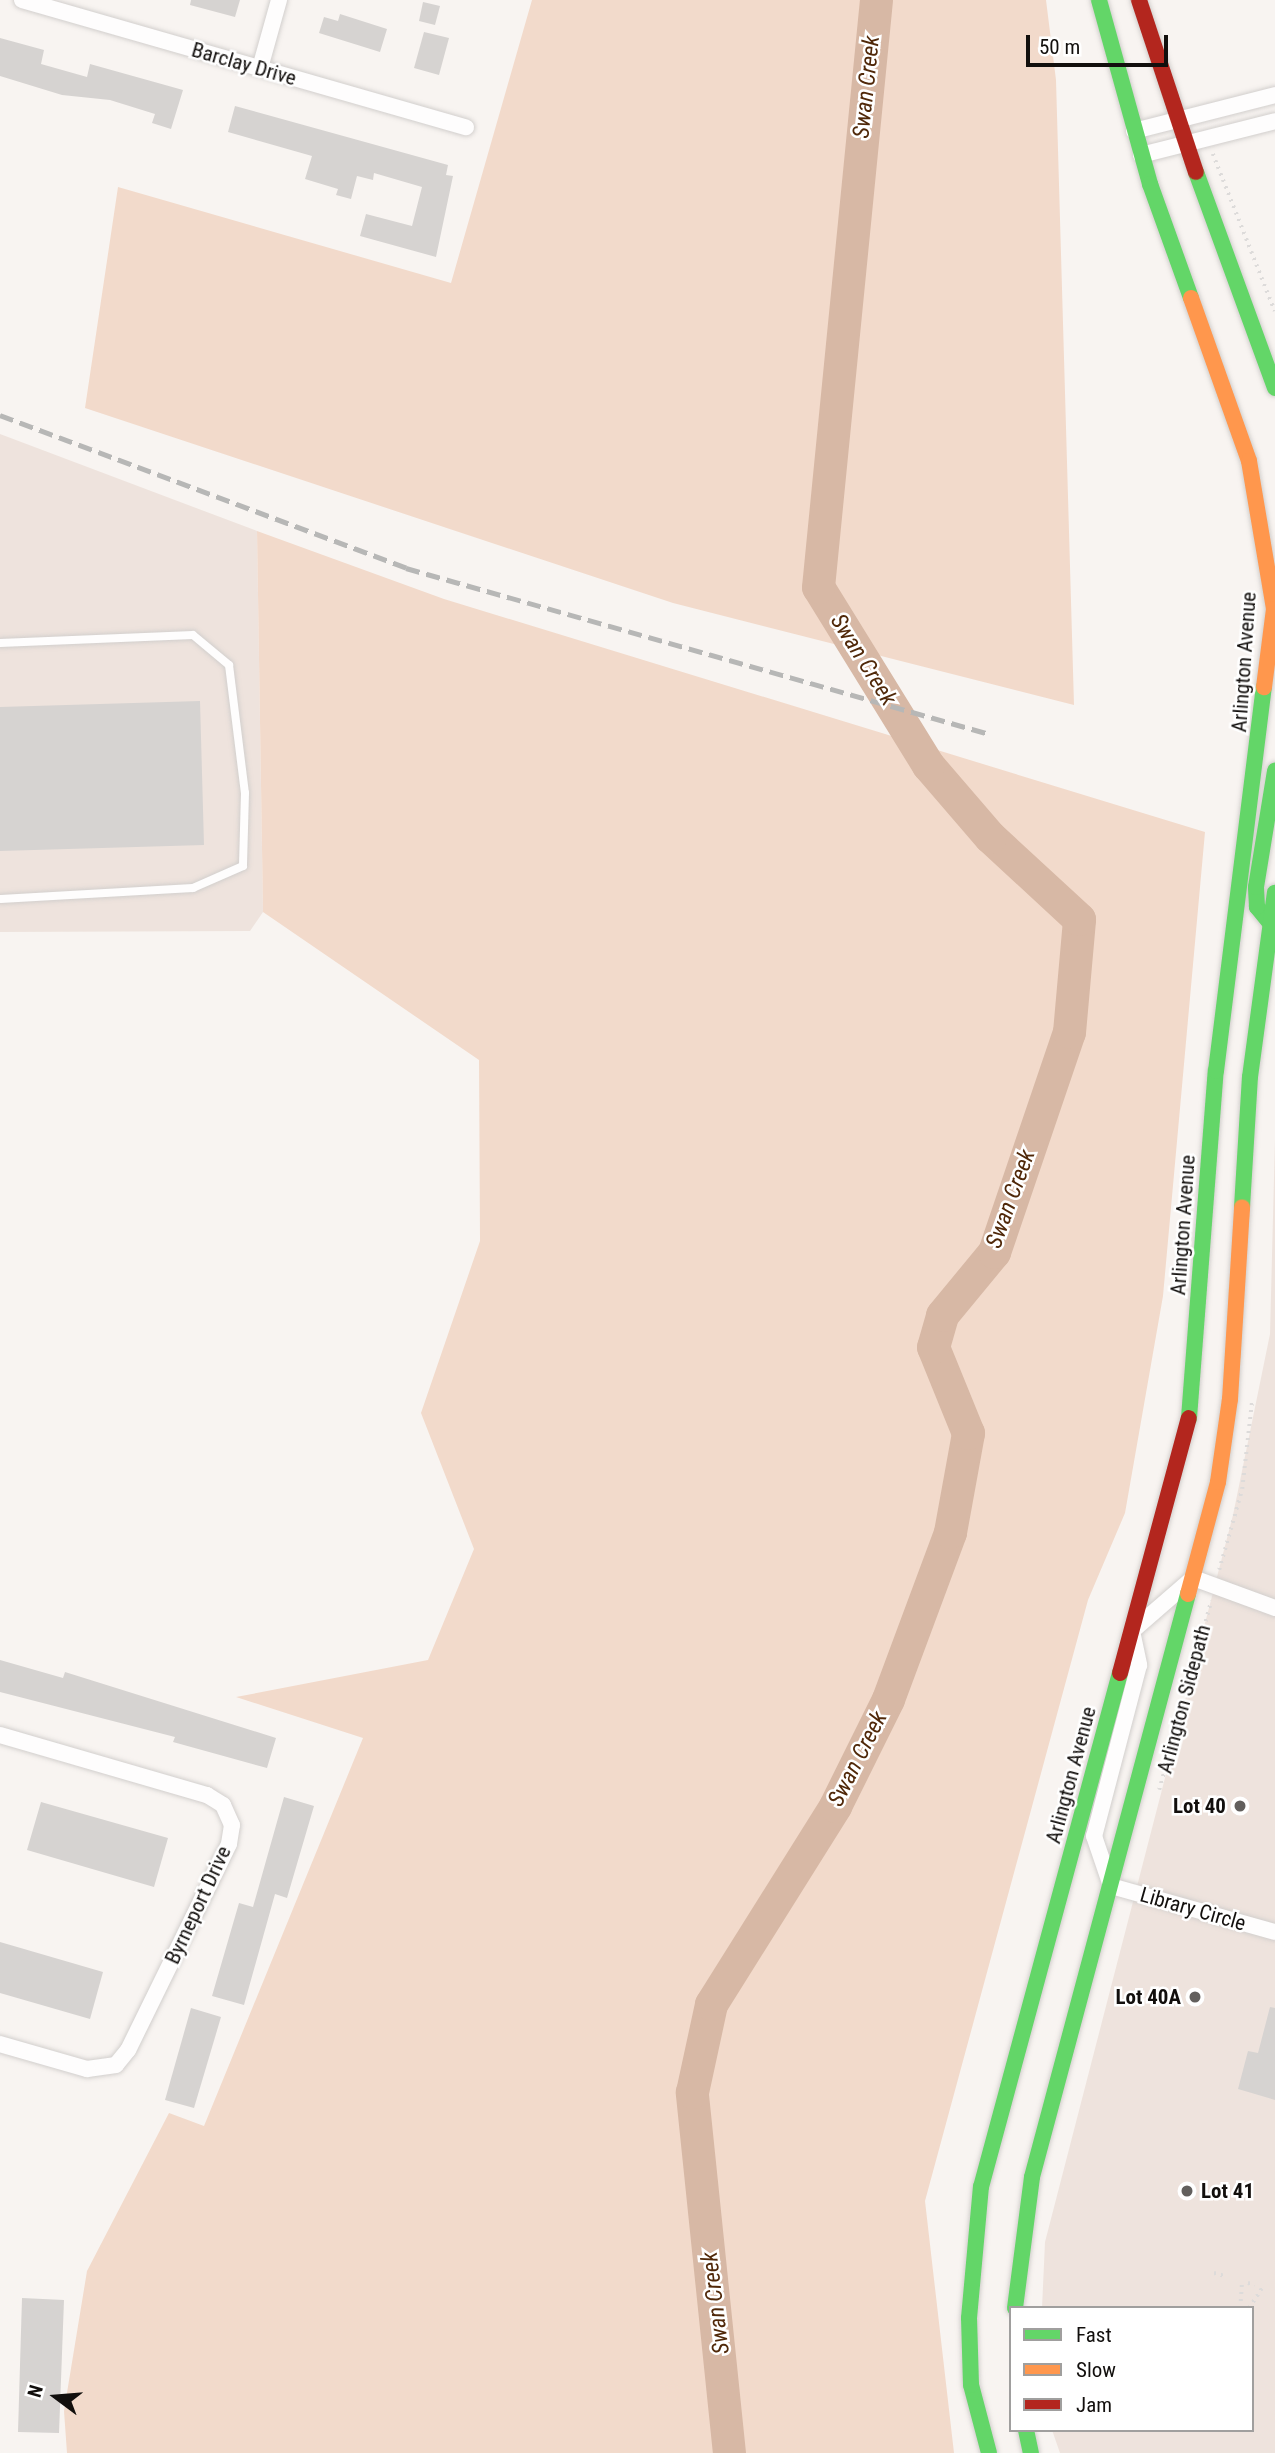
<!DOCTYPE html>
<style>
body{margin:0}
#map{position:relative;width:1275px;height:2453px;overflow:hidden;background:#f8f4f1;font-family:"Roboto Condensed",sans-serif}
div>[style]{position:absolute}
[style*='--x']{left:calc(var(--x)*1px);top:calc(var(--y)*1px);width:calc(var(--w)*1px);rotate:calc(var(--a)*1deg)}
.built>*{inset:0;background:#eee3dd}
.green>*{inset:0;background:#f2dacb}
.river>*{height:33px;margin:-16.5px;padding:0 16.5px;transform-origin:16.5px;border-radius:16.5px;background:#d7b8a5}
.building>*{inset:0;background:#d6d3d1}
.path>*{height:3.5px;margin-top:-1.75px;transform-origin:0;background:repeating-linear-gradient(90deg,#dddbda 0 2px,transparent 0 7px)}
.roads{filter:drop-shadow(0 0 2px #d2cfcd) drop-shadow(0 0 2px #d2cfcd)}
.lane>*{height:8px;margin:-4px;padding:0 4px;transform-origin:4px;border-radius:4px;background:#fefdfd}
.street>*{height:16px;margin:-8px;padding:0 8px;transform-origin:8px;border-radius:8px;background:#fefdfd}
.fast>*{height:16px;margin:-8px;padding:0 8px;transform-origin:8px;border-radius:8px;background:#63d668}
.slow>*{height:16px;margin:-8px;padding:0 8px;transform-origin:8px;border-radius:8px;background:#ff974d}
.jam>*{height:16px;margin:-8px;padding:0 8px;transform-origin:8px;border-radius:8px;background:#b3261e}
.rail>*{height:5px;margin-top:-2.5px;transform-origin:0;background:repeating-linear-gradient(90deg,#b7b7b6 0 14px,transparent 0 21px)}
.dots>*{width:19px;height:19px;translate:-50% -50%;box-sizing:border-box;border:4px solid #fff;border-radius:50%}
span{translate:-50% -50%;white-space:nowrap;text-align:center;line-height:1.15;-webkit-text-stroke:5px #fff;paint-order:stroke}
.street-label{font-size:21px;color:#120f0d}
.poi-label{font-size:21px;color:#120f0d;font-weight:700}
.right{translate:-100% -50%;text-align:right}
.left{translate:0 -50%;text-align:left}
.water-label{font-size:23px;color:#502809;font-style:italic}
.legend{position:absolute;left:1009px;top:2306px;width:245px;height:126px;box-sizing:border-box;background:#fff;border:2px solid #a09f9e;margin:0;padding:9px 12px;list-style:none;font-size:21px;color:#120f0d}
.legend li{display:flex;align-items:center;gap:14px;height:35px}
.legend b{width:35px;border:2px solid #a09f9e}
.north{position:absolute;left:21px;top:2362px;width:70px;height:70px;-webkit-text-stroke:5px #fff;paint-order:stroke;rotate:286deg;font-size:19px;font-weight:700;line-height:28px;text-align:center;color:#120f0d}
.north::after{content:'';display:block;margin:auto;width:24px;height:32px;background:#120f0d;clip-path:polygon(50% 0,100% 100%,50% 72%,0 100%)}
.scale{position:absolute;left:1026px;top:35px;width:142px;height:32px;box-sizing:border-box;border:4px solid #120f0d;border-top:0;padding-left:9px;font-size:21px;line-height:24px;white-space:nowrap;color:#120f0d;-webkit-text-stroke:5px #fff;paint-order:stroke}
</style>
<div id="map">
<div class="built">
<div style="clip-path:polygon(0 434px,257px 531px,263px 912px,250px 931px,0 932px)"></div>
<div style="clip-path:polygon(1275px 1139px,1275px 2453px,1060px 2453px,1052px 2430px,1252px 2430px,1252px 2308px,1042px 2308px,1045px 2242px,1233px 1515px,1270px 1334px)"></div>
</div>
<div class="green">
<div style="clip-path:polygon(532px 0,1046px 0,1056px 80px,1074px 705px,673px 603px,85px 408px,118px 187px,451px 283px)"></div>
<div style="clip-path:polygon(257px 531px,444px 599px,1205px 832px,1163px 1296px,1125px 1513px,1088px 1600px,925px 2201px,954px 2453px,67px 2453px,64px 2411px,87px 2271px,169px 2113px,204px 2126px,363px 1738px,236px 1697px,428px 1660px,474px 1549px,421px 1413px,480px 1241px,479px 1060px,263px 912px)"></div>
</div>
<div class="river">
<div style="--x:729;--y:2453;--w:363;--a:-95.9"></div>
<div style="--x:692;--y:2092;--w:90;--a:-77.8"></div>
<div style="--x:711;--y:2004;--w:234;--a:-57.9"></div>
<div style="--x:835;--y:1806;--w:119;--a:-63.6"></div>
<div style="--x:888;--y:1699;--w:178;--a:-69.6"></div>
<div style="--x:950;--y:1532;--w:101;--a:-79.7"></div>
<div style="--x:968;--y:1433;--w:93;--a:-112.1"></div>
<div style="--x:933;--y:1347;--w:33;--a:-74"></div>
<div style="--x:942;--y:1315;--w:82;--a:-50.5"></div>
<div style="--x:994;--y:1252;--w:232;--a:-71.2"></div>
<div style="--x:1069;--y:1032;--w:113;--a:-84.9"></div>
<div style="--x:1079;--y:919;--w:121;--a:-137.3"></div>
<div style="--x:990;--y:837;--w:95;--a:-130.7"></div>
<div style="--x:928;--y:765;--w:209;--a:-121.7"></div>
<div style="--x:818;--y:587;--w:590;--a:-84.36"></div>
</div>
<div class="building">
<div style="clip-path:polygon(191px 0,240px 0,235px 17px,190px 5px)"></div>
<div style="clip-path:polygon(423px 2px,440px 6px,435px 25px,419px 21px)"></div>
<div style="clip-path:polygon(340px 14px,387px 29px,380px 52px,319px 33px,324px 17px,338px 21px)"></div>
<div style="clip-path:polygon(424px 32px,449px 38px,439px 75px,414px 68px)"></div>
<div style="clip-path:polygon(0 38px,44px 50px,41px 64px,87px 77px,90px 64px,183px 90px,171px 129px,152px 123px,155px 114px,110px 100px,62px 95px,0 76px)"></div>
<div style="clip-path:polygon(235px 106px,448px 165px,446px 175px,453px 176px,436px 257px,360px 236px,366px 214px,412px 226px,422px 187px,374px 173px,373px 180px,357px 176px,351px 199px,336px 195px,338px 189px,305px 179px,312px 156px,228px 132px)"></div>
<div style="clip-path:polygon(200px 701px,204px 845px,0 851px,0 707px)"></div>
<div style="clip-path:polygon(0 1660px,63px 1678px,65px 1672px,276px 1738px,267px 1768px,173px 1742px,175px 1737px,0 1692px)"></div>
<div style="clip-path:polygon(284px 1797px,314px 1806px,287px 1898px,275px 1894px,244px 2005px,212px 1996px,239px 1903px,253px 1907px)"></div>
<div style="clip-path:polygon(41px 1802px,168px 1838px,154px 1887px,27px 1850px)"></div>
<div style="clip-path:polygon(0 1942px,103px 1972px,90px 2019px,0 1993px)"></div>
<div style="clip-path:polygon(1270px 2007px,1275px 2008px,1275px 2100px,1238px 2089px,1248px 2051px,1258px 2053px)"></div>
<div style="clip-path:polygon(191px 2008px,221px 2017px,194px 2108px,165px 2100px)"></div>
<div style="clip-path:polygon(22px 2298px,64px 2300px,59px 2433px,18px 2432px)"></div>
</div>
<div class="path">
<div style="--x:1213;--y:154;--w:169;--a:68.5"></div>
<div style="--x:1219;--y:1570;--w:84;--a:-74.1"></div>
<div style="--x:1242;--y:1489;--w:90;--a:-83.6"></div>
<div style="--x:1159;--y:1790;--w:196;--a:-74.6"></div>
<div style="--x:1214;--y:2273;--w:11;--a:15"></div>
<div style="--x:1248;--y:2283;--w:7;--a:16"></div>
<div style="--x:1240;--y:2308;--w:26;--a:-86"></div>
<div style="--x:1249;--y:2308;--w:24;--a:-57"></div>
</div>
<div class="roads">
<div class="lane">
<div style="--x:0;--y:643;--w:193;--a:-2.4"></div>
<div style="--x:193;--y:635;--w:47;--a:39.8"></div>
<div style="--x:229;--y:665;--w:129;--a:82.9"></div>
<div style="--x:245;--y:793;--w:73;--a:91.6"></div>
<div style="--x:243;--y:866;--w:55;--a:156.3"></div>
<div style="--x:193;--y:888;--w:193;--a:176.7"></div>
</div>
<div class="street">
<div style="--x:22;--y:0;--w:462;--a:16"></div>
<div style="--x:260;--y:68;--w:71;--a:-74.4"></div>
<div style="--x:1134;--y:131;--w:146;--a:-14.3"></div>
<div style="--x:1141;--y:155;--w:138;--a:-14.2"></div>
<div style="--x:1275;--y:1608;--w:87;--a:-159.9"></div>
<div style="--x:1193;--y:1578;--w:81;--a:139"></div>
<div style="--x:1132;--y:1631;--w:35;--a:78"></div>
<div style="--x:1139;--y:1665;--w:177;--a:104.7"></div>
<div style="--x:1094;--y:1836;--w:53;--a:71.2"></div>
<div style="--x:1111;--y:1886;--w:170;--a:15.7"></div>
<div style="--x:0;--y:1735;--w:216;--a:16.2"></div>
<div style="--x:207;--y:1795;--w:19;--a:32"></div>
<div style="--x:223;--y:1805;--w:22;--a:66"></div>
<div style="--x:232;--y:1825;--w:19;--a:99"></div>
<div style="--x:229;--y:1844;--w:229;--a:116.1"></div>
<div style="--x:128;--y:2050;--w:19;--a:129"></div>
<div style="--x:116;--y:2065;--w:29;--a:172"></div>
<div style="--x:87;--y:2069;--w:91;--a:-164"></div>
</div>
<div class="fast">
<div style="--x:1099;--y:0;--w:191;--a:74.5"></div>
<div style="--x:1150;--y:184;--w:121;--a:70.2"></div>
<div style="--x:1196;--y:172;--w:230;--a:69.9"></div>
<div style="--x:1270;--y:923;--w:21;--a:-129"></div>
<div style="--x:1257;--y:907;--w:20;--a:-93"></div>
<div style="--x:1256;--y:887;--w:118;--a:-80.7"></div>
<div style="--x:1242;--y:1207;--w:130;--a:-86.5"></div>
<div style="--x:1250;--y:1077;--w:186;--a:-82.3"></div>
<div style="--x:1189;--y:1418;--w:348;--a:-85.6"></div>
<div style="--x:1216;--y:1071;--w:387;--a:-82.9"></div>
<div style="--x:1015;--y:2308;--w:132;--a:-82.6"></div>
<div style="--x:1032;--y:2177;--w:604;--a:-75.02"></div>
<div style="--x:1026;--y:2430;--w:24;--a:78"></div>
<div style="--x:989;--y:2453;--w:70;--a:-104.8"></div>
<div style="--x:971;--y:2385;--w:67;--a:-91.7"></div>
<div style="--x:969;--y:2318;--w:132;--a:-84.8"></div>
<div style="--x:981;--y:2187;--w:532;--a:-74.87"></div>
</div>
<div class="slow">
<div style="--x:1191;--y:298;--w:173;--a:70.4"></div>
<div style="--x:1249;--y:461;--w:150;--a:80.4"></div>
<div style="--x:1274;--y:609;--w:79;--a:97.3"></div>
<div style="--x:1188;--y:1594;--w:116;--a:-75"></div>
<div style="--x:1218;--y:1482;--w:84;--a:-81.8"></div>
<div style="--x:1230;--y:1399;--w:192;--a:-86.4"></div>
</div>
<div class="jam">
<div style="--x:1139;--y:0;--w:181;--a:71.7"></div>
<div style="--x:1120;--y:1673;--w:264;--a:-74.9"></div>
</div>
</div>
<div class="rail">
<div style="--x:0;--y:415;--w:434;--a:20.6"></div>
<div style="--x:406;--y:568;--w:603;--a:15.88"></div>
</div>
<div class="dots">
<div style="left:1240px;top:1806px;background:#625f5d"></div>
<div style="left:1195px;top:1997px;background:#625f5d"></div>
<div style="left:1187px;top:2191px;background:#625f5d"></div>
</div>
<div class="street-label">
<span style="left:244px;top:64px;rotate:16deg">Barclay Drive</span>
<span style="left:1244px;top:662px;rotate:-86deg">Arlington Avenue</span>
<span style="left:1183px;top:1225px;rotate:-86deg">Arlington Avenue</span>
<span style="left:1184px;top:1699px;rotate:-75deg">Arlington Sidepath</span>
<span style="left:1071px;top:1775px;rotate:-75deg">Arlington Avenue</span>
<span style="left:198px;top:1905px;rotate:-65deg">Byrneport Drive</span>
<span style="left:1193px;top:1909px;rotate:16deg">Library Circle</span>
</div>
<div class="poi-label">
<span class="right" style="left:1226px;top:1806px">Lot 40</span>
<span class="right" style="left:1181px;top:1997px">Lot 40A</span>
<span class="left" style="left:1201px;top:2191px">Lot 41</span>
</div>
<div class="water-label">
<span style="left:867px;top:87px;rotate:-84deg">Swan Creek</span>
<span style="left:863px;top:660px;rotate:58deg">Swan Creek</span>
<span style="left:1011px;top:1199px;rotate:-70deg">Swan Creek</span>
<span style="left:858px;top:1759px;rotate:-63deg">Swan Creek</span>
<span style="left:716px;top:2303px;rotate:-97deg">Swan Creek</span>
</div>
<ul class="legend">
<li><b style="height:9px;background:#63d668"></b>Fast</li>
<li><b style="height:9px;background:#ff974d"></b>Slow</li>
<li><b style="height:9px;background:#b3261e"></b>Jam</li>
</ul>
<div class="north">N</div>
<div class="scale">50 m</div>
</div>
